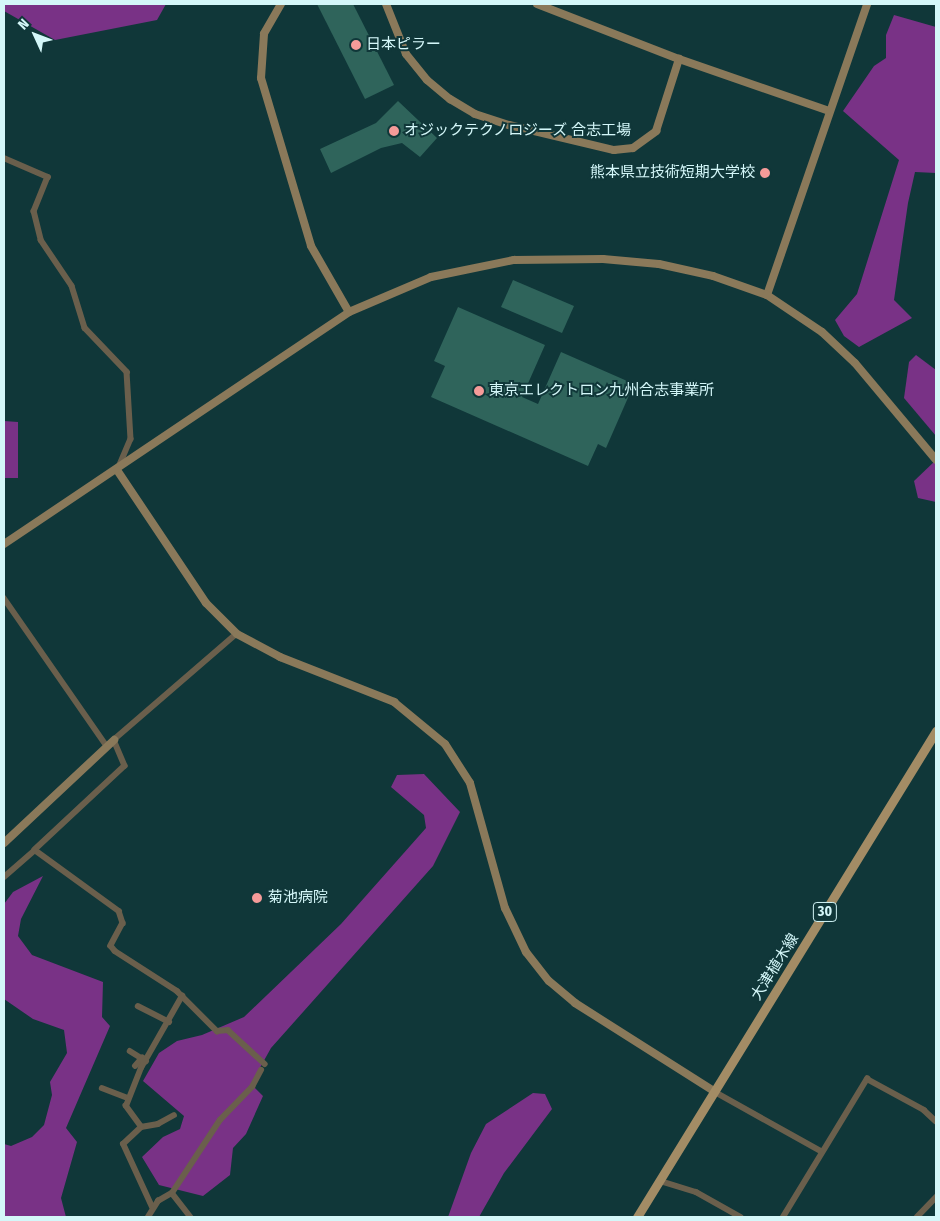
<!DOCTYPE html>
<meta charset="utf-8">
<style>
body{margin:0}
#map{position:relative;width:940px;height:1221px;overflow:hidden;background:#103739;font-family:"Fira Sans Condensed","Noto Sans JP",sans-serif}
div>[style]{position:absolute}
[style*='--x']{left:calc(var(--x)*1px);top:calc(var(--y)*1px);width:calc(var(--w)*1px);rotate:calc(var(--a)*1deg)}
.forest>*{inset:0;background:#793286}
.building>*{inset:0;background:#2f645b}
.street>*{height:5.5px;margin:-2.75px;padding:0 2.75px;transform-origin:2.75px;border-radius:2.75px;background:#6a5f4c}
.secondary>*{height:8px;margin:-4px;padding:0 4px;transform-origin:4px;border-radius:4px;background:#8a795a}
.primary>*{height:9px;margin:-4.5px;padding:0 4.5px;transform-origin:4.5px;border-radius:4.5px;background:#a38c65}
.dots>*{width:14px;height:14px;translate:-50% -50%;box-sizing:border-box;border:2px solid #103739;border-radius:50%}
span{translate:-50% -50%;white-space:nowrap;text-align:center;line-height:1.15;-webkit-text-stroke:4px #103739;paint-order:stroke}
.shield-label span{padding:1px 4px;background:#103739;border:1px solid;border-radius:4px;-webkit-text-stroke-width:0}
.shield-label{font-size:14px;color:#d4f7f9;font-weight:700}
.poi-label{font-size:15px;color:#d4f7f9}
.left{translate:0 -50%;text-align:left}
.right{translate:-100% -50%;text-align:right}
.street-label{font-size:15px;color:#d4f7f9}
.frame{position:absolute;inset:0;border:5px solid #d4f7f9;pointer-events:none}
.north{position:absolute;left:10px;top:10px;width:50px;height:50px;-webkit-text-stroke:4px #103739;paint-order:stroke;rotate:313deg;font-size:14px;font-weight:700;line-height:20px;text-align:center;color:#d4f7f9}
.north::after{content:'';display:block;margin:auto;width:18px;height:22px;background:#d4f7f9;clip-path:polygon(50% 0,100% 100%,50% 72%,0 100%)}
</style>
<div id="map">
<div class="forest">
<div style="clip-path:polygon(4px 4px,166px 4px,157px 20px,55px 40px,4px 11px)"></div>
<div style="clip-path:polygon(894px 15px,936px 27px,936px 173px,915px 172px,908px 203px,894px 300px,912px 318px,859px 347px,844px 336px,835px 320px,857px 294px,899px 160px,843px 111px,874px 66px,886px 58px,886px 35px)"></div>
<div style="clip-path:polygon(916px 355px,936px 370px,936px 436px,904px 398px,909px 362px)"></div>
<div style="clip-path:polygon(4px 421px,18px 422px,18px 478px,4px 478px)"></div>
<div style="clip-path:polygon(936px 460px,936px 502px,918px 498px,914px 481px)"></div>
<div style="clip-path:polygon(424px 774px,460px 812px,433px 866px,271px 1048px,251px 1084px,263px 1096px,246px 1134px,233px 1148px,230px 1175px,203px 1196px,159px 1185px,142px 1157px,163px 1137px,180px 1129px,184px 1116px,143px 1081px,159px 1053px,177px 1041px,202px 1035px,244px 1017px,341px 924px,426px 828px,424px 815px,391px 787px,397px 775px)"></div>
<div style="clip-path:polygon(43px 876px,21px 919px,18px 936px,32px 955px,103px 982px,102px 1017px,110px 1026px,66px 1128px,77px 1142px,61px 1198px,66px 1217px,4px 1217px,4px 1144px,11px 1146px,32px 1137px,44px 1125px,52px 1095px,50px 1082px,67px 1053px,64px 1030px,33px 1019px,4px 999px,4px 904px,13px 892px)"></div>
<div style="clip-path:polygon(533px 1093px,545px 1094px,552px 1109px,504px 1173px,479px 1217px,448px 1217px,471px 1153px,486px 1124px)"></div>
</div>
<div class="building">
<div style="clip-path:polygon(317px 4px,353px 4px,394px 85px,365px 99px)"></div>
<div style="clip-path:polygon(398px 101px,437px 138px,420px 157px,402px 143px,381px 148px,331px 173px,320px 149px,376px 123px)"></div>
<div style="clip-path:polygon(513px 280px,574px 306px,562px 333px,501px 307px)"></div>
<div style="clip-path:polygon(458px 307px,545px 345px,522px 397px,538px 404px,561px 352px,634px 384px,606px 448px,598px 444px,588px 466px,431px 397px,445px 366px,434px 361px)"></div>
</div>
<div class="street">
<div style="--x:4;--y:158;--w:48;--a:23.4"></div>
<div style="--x:48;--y:177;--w:37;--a:112"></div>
<div style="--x:34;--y:211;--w:30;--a:76"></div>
<div style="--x:41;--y:240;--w:55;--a:56"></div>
<div style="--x:72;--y:286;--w:44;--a:72.8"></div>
<div style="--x:85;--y:328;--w:61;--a:46.3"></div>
<div style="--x:127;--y:372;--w:67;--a:86.6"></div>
<div style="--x:131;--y:439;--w:28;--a:113"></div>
<div style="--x:4;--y:598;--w:180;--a:55.2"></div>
<div style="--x:237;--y:634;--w:162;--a:139.2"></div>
<div style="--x:114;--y:740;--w:28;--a:67"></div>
<div style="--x:125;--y:766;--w:123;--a:137"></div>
<div style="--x:35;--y:850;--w:104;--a:36"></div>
<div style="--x:119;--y:911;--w:13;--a:72"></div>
<div style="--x:123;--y:923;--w:26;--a:118"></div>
<div style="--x:111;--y:946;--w:6;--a:51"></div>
<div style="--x:115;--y:951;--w:74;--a:32.8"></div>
<div style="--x:177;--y:991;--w:57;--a:45"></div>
<div style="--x:217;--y:1031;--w:11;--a:-5"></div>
<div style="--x:228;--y:1030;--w:50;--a:42.6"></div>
<div style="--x:4;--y:877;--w:41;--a:-41.1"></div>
<div style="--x:138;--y:1006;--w:35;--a:27"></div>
<div style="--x:130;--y:1051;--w:19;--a:32"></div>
<div style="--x:135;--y:1066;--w:11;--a:-49"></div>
<div style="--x:102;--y:1088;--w:28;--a:21"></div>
<div style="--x:715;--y:1092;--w:121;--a:29.1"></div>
<div style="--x:141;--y:1127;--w:17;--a:-10"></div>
<div style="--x:158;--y:1124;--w:18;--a:-29"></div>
<div style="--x:660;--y:1181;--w:38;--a:17"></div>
<div style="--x:696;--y:1192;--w:51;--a:29.1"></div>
<div style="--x:172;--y:1193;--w:31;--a:52"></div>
<div style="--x:152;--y:1207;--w:69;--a:-114.7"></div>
<div style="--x:123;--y:1144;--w:25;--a:-43"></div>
<div style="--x:141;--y:1127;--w:26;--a:-126"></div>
<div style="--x:126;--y:1106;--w:41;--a:-68.5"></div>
<div style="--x:141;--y:1068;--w:83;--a:-60.3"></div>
<div style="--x:148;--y:1217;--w:19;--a:-58"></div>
<div style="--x:158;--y:1201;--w:16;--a:-30"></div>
<div style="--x:172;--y:1193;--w:87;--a:-56.7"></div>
<div style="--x:220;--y:1120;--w:46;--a:-45.9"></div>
<div style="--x:252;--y:1087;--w:19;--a:-62"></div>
<div style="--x:783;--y:1217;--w:162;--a:-58.7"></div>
<div style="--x:867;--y:1079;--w:65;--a:28.5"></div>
<div style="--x:924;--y:1110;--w:16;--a:43"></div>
<div style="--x:917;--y:1217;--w:28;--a:-46"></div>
</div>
<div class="secondary">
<div style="--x:281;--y:4;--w:34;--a:120"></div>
<div style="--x:264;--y:34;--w:44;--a:93.9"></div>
<div style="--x:261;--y:78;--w:175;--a:73.4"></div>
<div style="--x:311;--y:246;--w:76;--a:60.1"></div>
<div style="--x:386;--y:4;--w:54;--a:68.2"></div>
<div style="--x:406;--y:54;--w:33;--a:51"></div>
<div style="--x:427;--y:80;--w:30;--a:40"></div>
<div style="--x:450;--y:99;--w:29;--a:31"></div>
<div style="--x:475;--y:114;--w:36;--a:18"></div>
<div style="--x:509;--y:125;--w:108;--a:13.4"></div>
<div style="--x:614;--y:150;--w:19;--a:-6"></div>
<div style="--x:633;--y:148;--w:29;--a:-36"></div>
<div style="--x:656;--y:131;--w:76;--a:-72.3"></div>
<div style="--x:537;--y:4;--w:152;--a:21.2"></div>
<div style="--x:679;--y:59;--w:159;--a:19.1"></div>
<div style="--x:767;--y:295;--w:308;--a:-71"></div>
<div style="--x:117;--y:470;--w:160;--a:56.2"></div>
<div style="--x:206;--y:603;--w:44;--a:45"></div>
<div style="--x:237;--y:634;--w:49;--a:28.1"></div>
<div style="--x:280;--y:657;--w:123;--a:21.5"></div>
<div style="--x:394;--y:702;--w:66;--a:39.5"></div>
<div style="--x:445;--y:744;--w:46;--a:57.3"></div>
<div style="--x:470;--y:783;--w:130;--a:74.4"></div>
<div style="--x:505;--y:908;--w:49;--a:64.5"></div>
<div style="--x:526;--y:952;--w:37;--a:52"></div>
<div style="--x:549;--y:981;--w:34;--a:40"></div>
<div style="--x:575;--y:1003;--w:166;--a:32.4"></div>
<div style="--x:4;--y:544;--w:416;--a:-33.9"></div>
<div style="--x:349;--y:312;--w:89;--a:-23.1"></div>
<div style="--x:431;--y:277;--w:85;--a:-11.6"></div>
<div style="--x:514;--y:260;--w:89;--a:-0.6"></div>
<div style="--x:603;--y:259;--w:56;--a:5.1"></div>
<div style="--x:659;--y:264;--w:55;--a:12.5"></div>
<div style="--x:713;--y:276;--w:57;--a:19.4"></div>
<div style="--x:767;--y:295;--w:66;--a:33.9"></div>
<div style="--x:822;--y:332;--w:45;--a:43.2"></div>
<div style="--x:855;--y:363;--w:126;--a:50.1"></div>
<div style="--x:4;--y:843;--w:151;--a:-43.1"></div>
</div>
<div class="primary">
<div style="--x:637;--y:1217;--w:571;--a:-58.4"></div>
</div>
<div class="dots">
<div style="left:356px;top:45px;background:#f59b99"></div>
<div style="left:394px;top:131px;background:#f59b99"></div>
<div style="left:765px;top:173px;background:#f59b99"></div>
<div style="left:479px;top:391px;background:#f59b99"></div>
<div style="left:257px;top:898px;background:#f59b99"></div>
</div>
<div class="shield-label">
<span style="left:825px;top:912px">30</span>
</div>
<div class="poi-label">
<span class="left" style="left:366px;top:45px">日本ピラー</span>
<span class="left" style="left:404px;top:131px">オジックテクノロジーズ 合志工場</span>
<span class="right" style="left:755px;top:173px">熊本県立技術短期大学校</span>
<span class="left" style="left:489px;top:391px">東京エレクトロン九州合志事業所</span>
<span class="left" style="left:268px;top:898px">菊池病院</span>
</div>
<div class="street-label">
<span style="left:775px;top:967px;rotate:-58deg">大津植木線</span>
</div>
<div class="frame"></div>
<div class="north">N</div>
</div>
